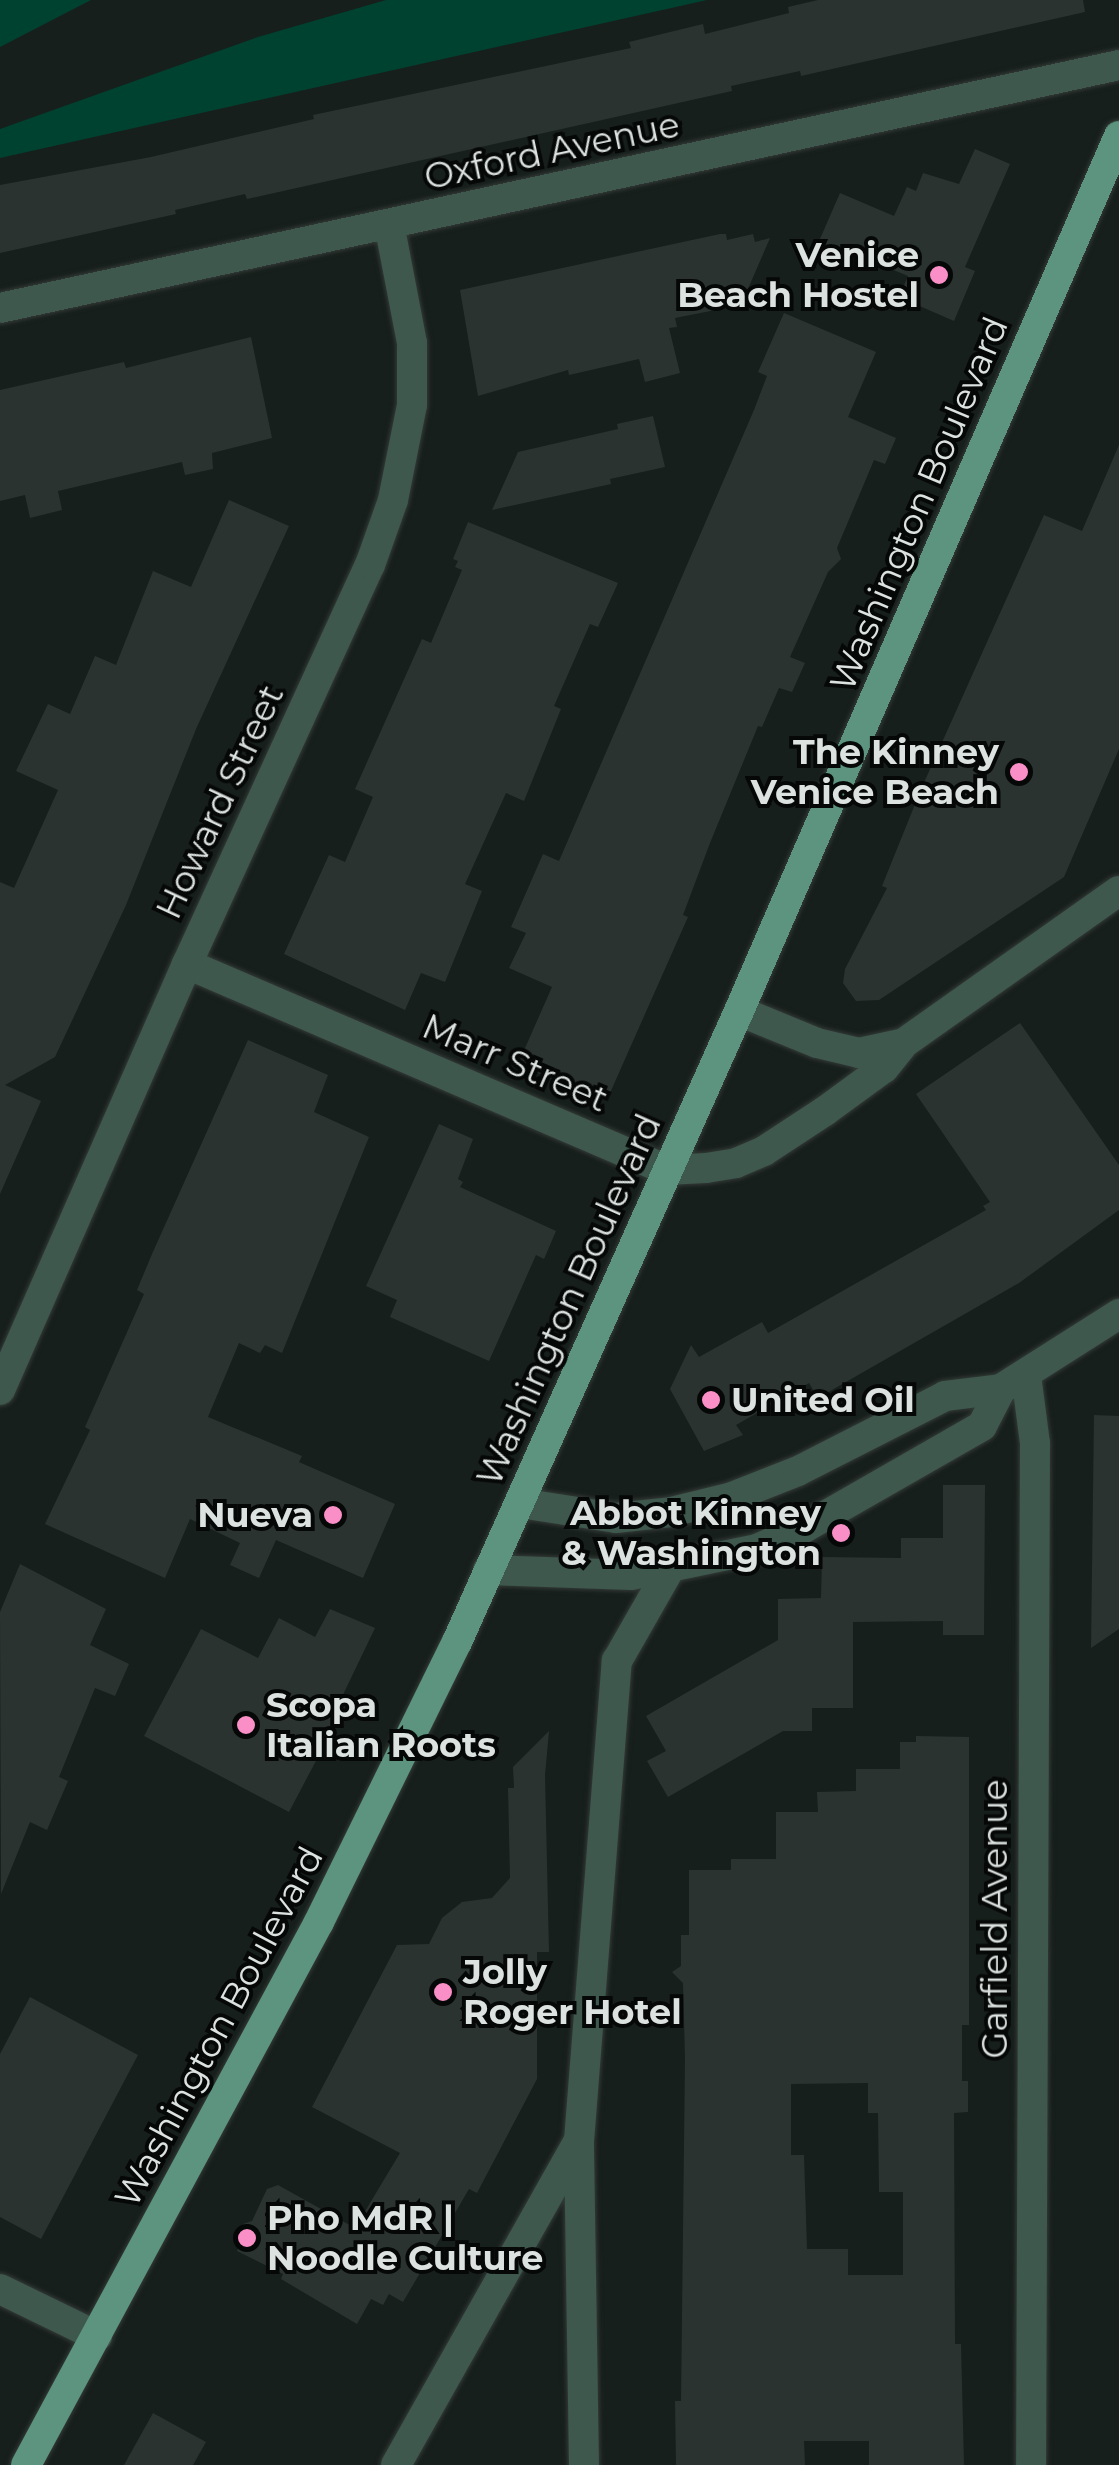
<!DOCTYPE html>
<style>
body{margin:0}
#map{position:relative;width:1119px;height:2465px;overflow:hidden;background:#171f1c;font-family:Montserrat,sans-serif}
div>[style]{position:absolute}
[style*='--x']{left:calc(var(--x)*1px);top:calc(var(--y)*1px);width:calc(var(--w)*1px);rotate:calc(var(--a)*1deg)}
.green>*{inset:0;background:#004230}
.building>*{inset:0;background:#2a3330}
.roads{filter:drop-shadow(0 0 2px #333a37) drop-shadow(0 0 2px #333a37)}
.minor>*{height:30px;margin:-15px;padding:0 15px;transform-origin:15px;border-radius:15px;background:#3e584e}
.major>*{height:30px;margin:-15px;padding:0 15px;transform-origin:15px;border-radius:15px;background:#5c947f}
.dots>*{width:28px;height:28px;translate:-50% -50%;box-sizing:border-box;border:5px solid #050807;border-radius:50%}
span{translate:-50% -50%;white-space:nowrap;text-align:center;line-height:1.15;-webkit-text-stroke:8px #050807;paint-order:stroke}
.street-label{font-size:35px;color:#dce2e0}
.poi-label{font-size:35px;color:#dce2e0;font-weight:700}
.right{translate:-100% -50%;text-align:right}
.left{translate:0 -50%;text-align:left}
</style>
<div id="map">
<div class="green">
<div style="clip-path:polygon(0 0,91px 0,0 47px)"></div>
<div style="clip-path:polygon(386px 0,707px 0,0 158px,0 129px,258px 37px)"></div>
</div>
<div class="building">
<div style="clip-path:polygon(818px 0,1083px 0,1085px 12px,801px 76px,800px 71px,731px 86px,732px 91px,247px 199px,245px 194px,175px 210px,176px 214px,0 253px,0 185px,151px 157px,314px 119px,313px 115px,631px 48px,629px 42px,703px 24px,705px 34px,789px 13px,788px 7px)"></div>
<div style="clip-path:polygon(975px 149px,1010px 164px,965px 267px,975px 271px,954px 321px,899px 297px,908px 276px,853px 253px,848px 262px,816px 248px,840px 193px,894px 216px,907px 187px,916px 191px,923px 173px,959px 184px)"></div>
<div style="clip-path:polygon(720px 234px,726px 234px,727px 240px,753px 234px,755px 242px,770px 238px,741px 305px,675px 318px,677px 327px,669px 328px,680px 373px,645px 382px,639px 359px,569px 375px,568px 370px,478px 396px,460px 290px)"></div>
<div style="clip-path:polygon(784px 313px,876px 352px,848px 417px,896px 438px,885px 464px,874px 460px,837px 548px,841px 559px,828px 572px,790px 657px,805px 663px,792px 692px,779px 688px,762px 727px,758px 726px,710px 843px,683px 915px,688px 917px,610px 1093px,596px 1099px,518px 1064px,552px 987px,509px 968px,526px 933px,511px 927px,543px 854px,559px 861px,754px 410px,767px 376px,758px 372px)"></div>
<div style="clip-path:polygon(251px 337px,272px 438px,212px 453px,213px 469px,185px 475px,182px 462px,58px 491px,62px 510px,30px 518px,25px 495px,0 501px,0 390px,124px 362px,126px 368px)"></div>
<div style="clip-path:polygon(653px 416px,665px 467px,610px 479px,611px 484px,492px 510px,518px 452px,618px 429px,617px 424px)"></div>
<div style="clip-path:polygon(1119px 445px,1119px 749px,1064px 877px,879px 1000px,856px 1001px,843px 983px,845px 969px,887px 888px,882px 886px,922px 787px,1044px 515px,1082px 531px)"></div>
<div style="clip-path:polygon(229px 500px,289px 526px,196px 729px,126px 905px,55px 1057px,5px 1085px,41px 1101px,0 1194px,0 882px,14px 888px,58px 790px,16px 771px,48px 704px,70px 714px,95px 656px,116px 665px,153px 571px,191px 587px)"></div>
<div style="clip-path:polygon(468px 522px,618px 583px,598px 627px,590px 624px,554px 706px,561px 709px,524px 801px,506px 793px,465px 884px,482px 891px,445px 982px,421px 973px,405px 1010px,284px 954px,329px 855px,345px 862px,373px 797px,355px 789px,422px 639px,431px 643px,462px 570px,455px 567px,458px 561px,453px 559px)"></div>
<div style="clip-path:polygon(1020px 1023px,1119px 1165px,1119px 1210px,1019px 1283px,818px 1398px,809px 1383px,736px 1425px,743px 1435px,704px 1451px,670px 1389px,691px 1345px,699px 1357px,762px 1322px,768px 1333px,986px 1210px,983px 1206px,990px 1202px,916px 1094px)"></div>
<div style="clip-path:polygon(248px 1040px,328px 1075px,314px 1112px,369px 1137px,282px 1353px,265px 1345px,260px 1353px,239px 1343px,208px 1417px,302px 1456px,299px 1462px,395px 1504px,363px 1578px,276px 1540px,259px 1578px,230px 1565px,240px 1543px,190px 1519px,165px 1578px,45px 1524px,90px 1430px,85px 1427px,144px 1294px,137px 1290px,152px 1254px)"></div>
<div style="clip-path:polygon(439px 1124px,473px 1139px,458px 1179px,463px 1182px,460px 1187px,556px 1231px,544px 1259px,536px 1255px,489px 1361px,390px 1317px,397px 1300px,366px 1286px)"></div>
<div style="clip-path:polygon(1094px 1415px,1119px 1416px,1119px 1629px,1091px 1648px)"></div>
<div style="clip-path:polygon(943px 1485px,985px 1485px,984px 1635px,943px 1635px,943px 1621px,853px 1622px,853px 1708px,812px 1708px,812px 1731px,783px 1731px,668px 1797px,647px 1761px,666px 1751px,646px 1716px,778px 1640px,778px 1599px,821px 1598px,822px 1557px,901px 1558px,901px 1538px,943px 1538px)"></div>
<div style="clip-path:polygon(20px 1564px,106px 1609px,90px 1645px,129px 1664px,115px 1696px,95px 1688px,59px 1777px,68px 1781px,47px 1830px,30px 1822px,1px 1894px,0 1612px)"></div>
<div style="clip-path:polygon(330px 1609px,375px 1628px,340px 1701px,346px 1704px,289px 1812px,144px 1736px,201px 1629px,258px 1658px,279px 1618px,315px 1637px)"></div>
<div style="clip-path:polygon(549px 1731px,545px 1775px,549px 1952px,537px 1952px,537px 2079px,477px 2193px,469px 2189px,403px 2302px,389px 2294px,383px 2305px,371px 2299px,357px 2324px,281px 2279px,283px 2274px,237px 2251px,246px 2232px,243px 2224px,252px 2221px,267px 2189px,278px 2185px,355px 2228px,400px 2153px,312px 2107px,397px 1945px,429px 1944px,442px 1918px,462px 1902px,492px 1898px,510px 1878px,508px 1788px,514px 1788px,513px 1767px)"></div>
<div style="clip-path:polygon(evenodd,916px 1736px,969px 1737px,969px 2025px,962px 2025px,962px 2081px,968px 2081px,968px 2112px,954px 2113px,955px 2344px,961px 2344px,964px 2465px,869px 2465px,869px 2441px,804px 2441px,805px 2465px,676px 2465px,675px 2401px,681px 2401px,685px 2059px,683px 1983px,672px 1972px,681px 1966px,681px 1935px,689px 1935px,689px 1870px,731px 1870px,731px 1859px,776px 1859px,776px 1812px,818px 1812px,817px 1792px,856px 1791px,856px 1769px,900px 1769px,900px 1742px,916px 1742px,916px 1736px,868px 2083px,868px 2113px,878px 2113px,879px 2192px,903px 2192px,903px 2275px,848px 2275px,848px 2249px,807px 2249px,804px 2155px,791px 2155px,791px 2084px,868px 2083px)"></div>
<div style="clip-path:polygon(30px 1997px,138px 2055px,41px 2239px,0 2217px,0 2054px)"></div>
<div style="clip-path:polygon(153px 2413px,206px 2442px,193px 2465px,124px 2465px)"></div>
</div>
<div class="roads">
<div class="minor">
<div style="--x:0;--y:308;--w:1145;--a:-12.25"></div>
<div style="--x:187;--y:964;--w:522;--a:23.23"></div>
<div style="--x:667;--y:1170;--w:39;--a:-3"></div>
<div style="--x:706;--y:1168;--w:30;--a:-9"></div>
<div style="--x:736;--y:1163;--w:30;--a:-23"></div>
<div style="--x:764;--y:1151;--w:73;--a:-33.3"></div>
<div style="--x:825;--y:1111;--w:73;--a:-36.1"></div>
<div style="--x:884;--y:1068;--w:32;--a:-51"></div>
<div style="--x:904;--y:1043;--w:263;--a:-35.3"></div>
<div style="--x:739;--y:1011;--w:84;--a:22.3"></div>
<div style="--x:817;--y:1043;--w:43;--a:13.4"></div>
<div style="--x:859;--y:1053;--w:46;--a:-12.5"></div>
<div style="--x:1026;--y:1375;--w:69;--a:82.5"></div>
<div style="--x:1035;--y:1443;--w:1022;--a:90.22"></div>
<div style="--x:0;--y:1390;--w:465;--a:-66.3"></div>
<div style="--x:187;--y:964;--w:439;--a:-65.4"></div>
<div style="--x:370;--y:565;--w:69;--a:-70.5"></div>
<div style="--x:393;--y:500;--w:97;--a:-78.7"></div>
<div style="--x:412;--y:405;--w:62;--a:-90"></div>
<div style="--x:412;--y:343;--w:121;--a:-100.9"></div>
<div style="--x:520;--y:1503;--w:97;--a:8.9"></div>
<div style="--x:616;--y:1518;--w:55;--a:-6.2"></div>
<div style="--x:671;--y:1512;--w:63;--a:-13.8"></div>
<div style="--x:732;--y:1497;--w:71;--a:-21.5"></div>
<div style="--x:798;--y:1471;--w:165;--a:-27"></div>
<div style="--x:945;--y:1396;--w:56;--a:-7.1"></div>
<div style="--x:1001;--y:1389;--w:140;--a:-32.4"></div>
<div style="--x:488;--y:1570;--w:143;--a:2"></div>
<div style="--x:631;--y:1575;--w:129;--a:-11.7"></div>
<div style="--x:757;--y:1549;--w:51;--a:-24.1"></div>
<div style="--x:804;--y:1528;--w:205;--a:-29.8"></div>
<div style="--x:982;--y:1426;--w:42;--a:-62.8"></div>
<div style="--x:0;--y:2289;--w:108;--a:25.9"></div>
<div style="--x:396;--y:2465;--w:369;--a:-60.6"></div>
<div style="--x:584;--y:2465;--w:324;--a:-90.9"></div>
<div style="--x:579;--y:2141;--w:482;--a:-85.5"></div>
<div style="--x:617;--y:1661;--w:105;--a:-60.3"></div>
</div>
<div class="major">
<div style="--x:26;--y:2465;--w:617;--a:-61.65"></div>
<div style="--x:319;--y:1922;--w:312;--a:-63.8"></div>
<div style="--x:457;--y:1642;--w:691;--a:-65.92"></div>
<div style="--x:739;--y:1011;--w:954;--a:-66.53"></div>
</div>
</div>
<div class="dots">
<div style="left:939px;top:275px;background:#fa8fc7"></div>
<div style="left:1019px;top:772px;background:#fa8fc7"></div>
<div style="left:711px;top:1400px;background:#fa8fc7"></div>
<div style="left:333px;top:1515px;background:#fa8fc7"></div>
<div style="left:841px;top:1533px;background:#fa8fc7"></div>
<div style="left:246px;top:1725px;background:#fa8fc7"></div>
<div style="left:443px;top:1992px;background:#fa8fc7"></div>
<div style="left:247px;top:2238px;background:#fa8fc7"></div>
</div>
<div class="street-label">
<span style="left:552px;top:151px;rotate:-12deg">Oxford Avenue</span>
<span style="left:919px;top:504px;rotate:-67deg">Washington Boulevard</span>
<span style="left:220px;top:802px;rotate:-65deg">Howard Street</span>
<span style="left:515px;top:1063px;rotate:23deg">Marr Street</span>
<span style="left:569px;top:1300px;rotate:-66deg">Washington Boulevard</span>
<span style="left:995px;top:1919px;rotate:-90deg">Garfield Avenue</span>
<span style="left:219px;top:2027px;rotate:-62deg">Washington Boulevard</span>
</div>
<div class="poi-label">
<span class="right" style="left:919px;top:275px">Venice<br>Beach Hostel</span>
<span class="right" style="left:999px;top:772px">The Kinney<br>Venice Beach</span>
<span class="left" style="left:731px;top:1400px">United Oil</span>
<span class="right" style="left:821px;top:1533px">Abbot Kinney<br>&amp; Washington</span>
<span class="right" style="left:313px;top:1515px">Nueva</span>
<span class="left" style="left:266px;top:1725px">Scopa<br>Italian Roots</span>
<span class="left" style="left:463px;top:1992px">Jolly<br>Roger Hotel</span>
<span class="left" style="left:267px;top:2238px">Pho MdR |<br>Noodle Culture</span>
</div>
</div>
